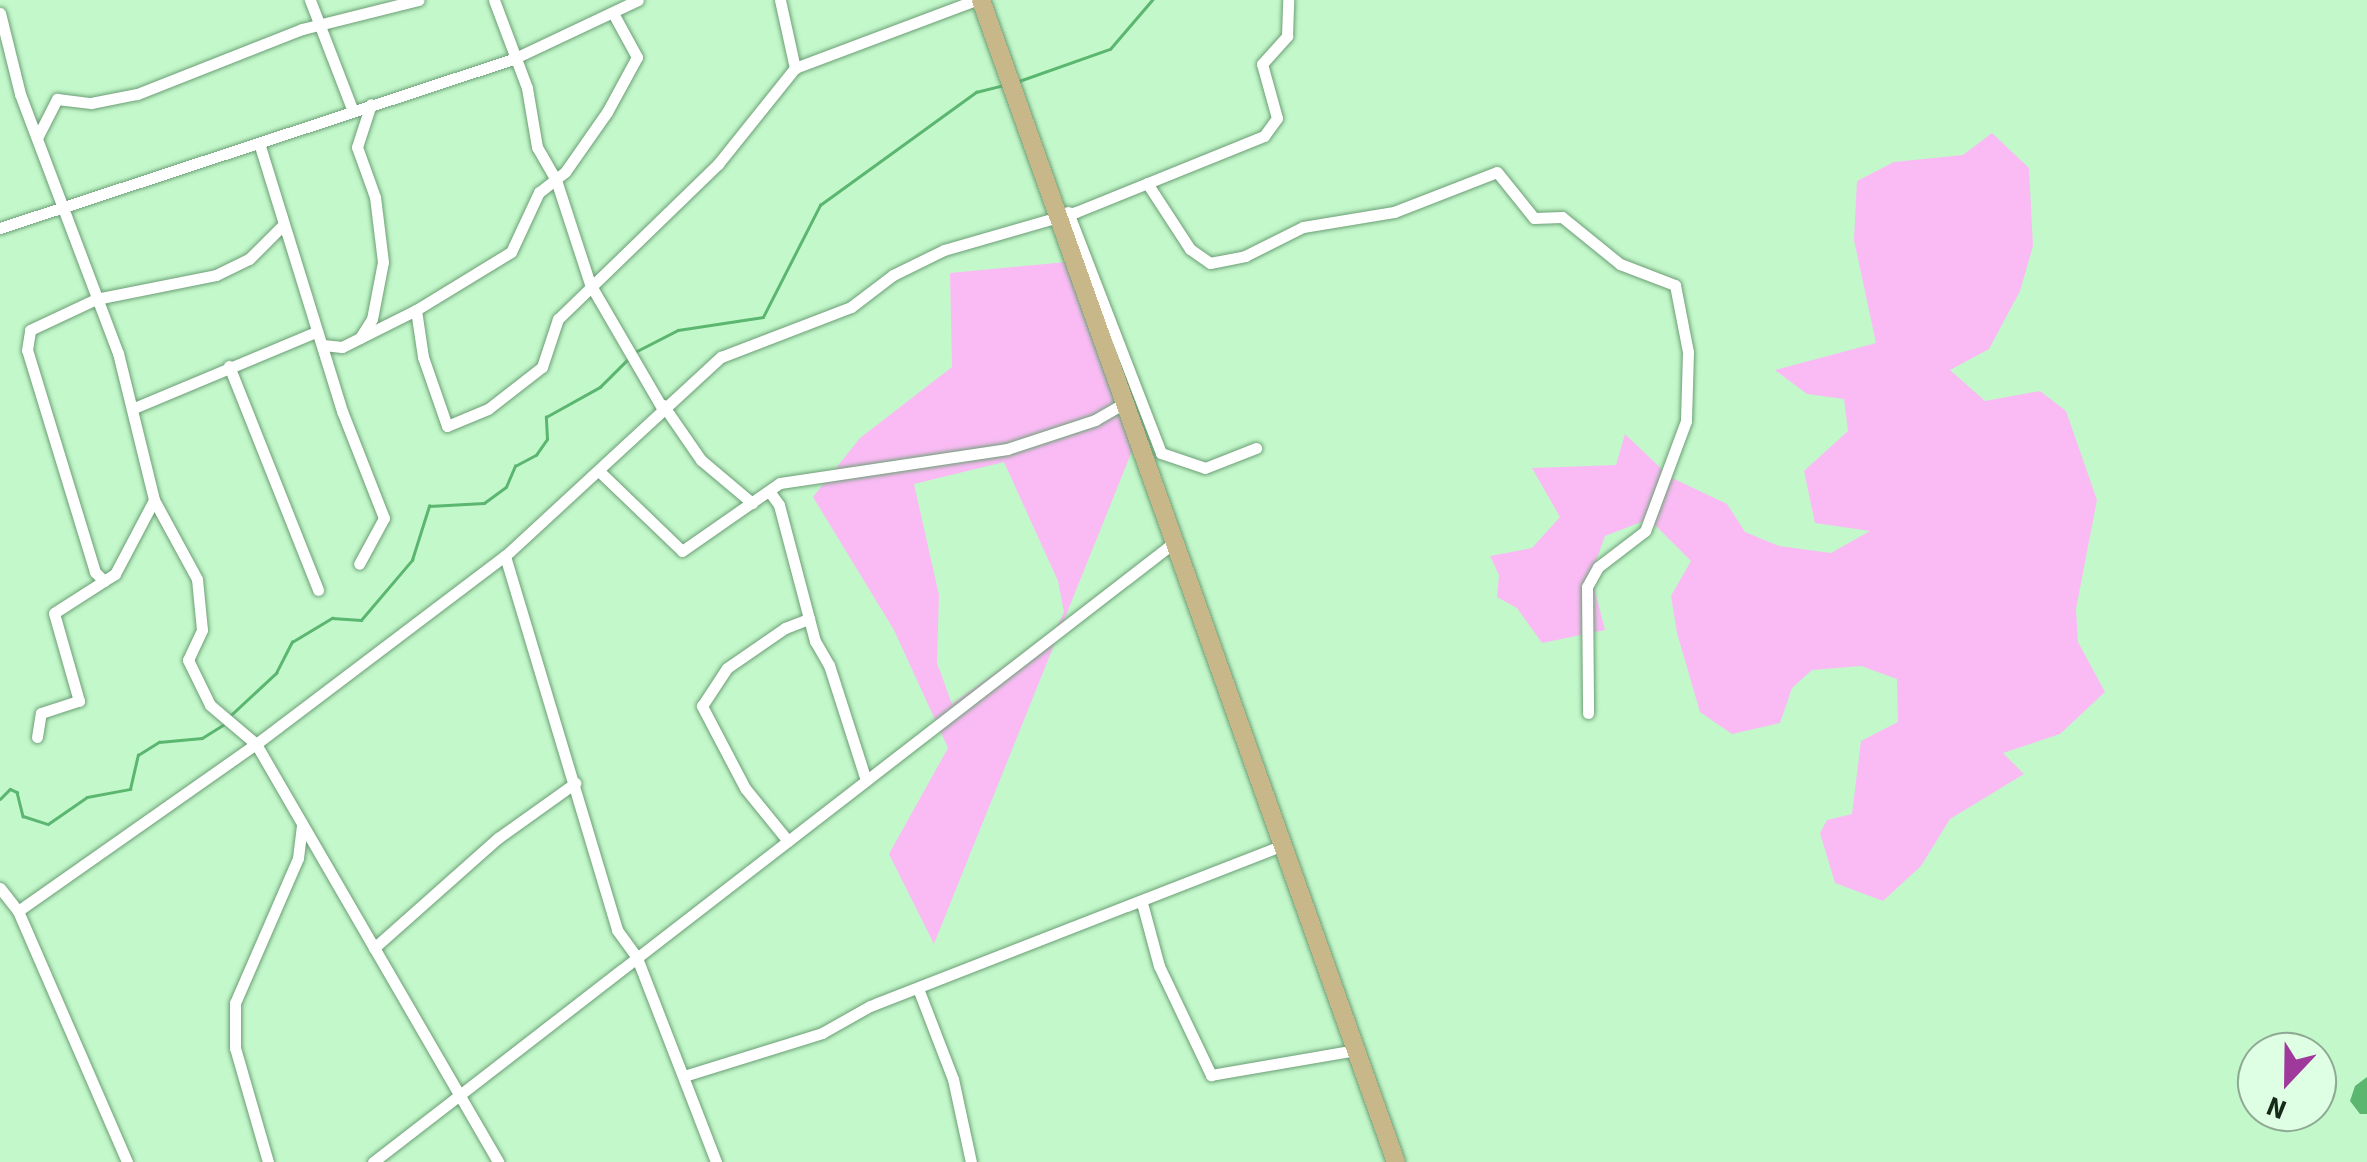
<!DOCTYPE html>
<style>
body{margin:0}
#map{position:relative;width:2367px;height:1162px;overflow:hidden;background:#c3f8cb;font-family:"Source Sans 3",sans-serif}
div>[style]{position:absolute}
[style*='--x']{left:calc(var(--x)*1px);top:calc(var(--y)*1px);width:calc(var(--w)*1px);rotate:calc(var(--a)*1deg)}
.green>*{inset:0;background:#fabbf5}
.water>*{inset:0;background:#5bb670}
.stream>*{height:2.5px;margin:-1.25px;padding:0 1.25px;transform-origin:1.25px;border-radius:1.25px;background:#5bb670}
.roads{filter:drop-shadow(0 0 2px #6c9e75) drop-shadow(0 0 2px #6c9e75)}
.minor>*{height:11px;margin:-5.5px;padding:0 5.5px;transform-origin:5.5px;border-radius:5.5px;background:#fff}
.primary>*{height:18px;margin:-9px;padding:0 9px;transform-origin:9px;border-radius:9px;background:#c7b789}
span{translate:-50% -50%;white-space:nowrap;text-align:center;line-height:1.15;-webkit-text-stroke:10px #dfffe4;paint-order:stroke}
.north{position:absolute;left:2237px;top:1032px;width:100px;height:100px;box-sizing:border-box;background:#dfffe4;border:2px solid #8faa93;border-radius:50%;rotate:202deg;font-size:28px;font-weight:700;line-height:40px;text-align:center;color:#162a1a}
.north::after{content:'';display:block;margin:auto;width:35px;height:45px;background:#a0399c;clip-path:polygon(50% 0,100% 100%,50% 72%,0 100%)}
</style>
<div id="map">
<div class="green">
<div style="clip-path:polygon(1992px 133px,2029px 168px,2033px 246px,2020px 291px,1989px 349px,1950px 370px,1985px 401px,2040px 391px,2066px 411px,2097px 500px,2076px 609px,2078px 642px,2105px 692px,2060px 734px,2003px 753px,2024px 774px,1950px 819px,1921px 866px,1883px 901px,1835px 883px,1820px 833px,1827px 820px,1852px 814px,1861px 741px,1898px 722px,1897px 679px,1861px 666px,1812px 670px,1792px 688px,1780px 723px,1732px 734px,1700px 712px,1677px 633px,1671px 596px,1691px 561px,1649px 519px,1605px 536px,1591px 575px,1605px 630px,1542px 643px,1517px 608px,1497px 597px,1499px 575px,1490px 556px,1532px 548px,1560px 517px,1532px 468px,1616px 465px,1625px 434px,1670px 477px,1727px 504px,1745px 532px,1779px 546px,1831px 553px,1870px 531px,1815px 523px,1804px 471px,1848px 431px,1844px 399px,1807px 394px,1775px 370px,1876px 343px,1854px 240px,1857px 181px,1894px 162px,1963px 155px)"></div>
<div style="clip-path:polygon(evenodd,1077px 261px,1140px 431px,934px 944px,889px 854px,948px 748px,894px 630px,813px 497px,860px 438px,952px 367px,950px 273px,1077px 261px,1004px 462px,1058px 581px,1064px 612px,1056px 629px,952px 704px,937px 663px,939px 595px,914px 484px,1004px 462px)"></div>
</div>
<div class="water">
<div style="clip-path:polygon(2367px 1077px,2367px 1114px,2360px 1114px,2350px 1101px,2355px 1086px)"></div>
</div>
<div class="stream">
<div style="--x:1019;--y:81;--w:96;--a:-19.4"></div>
<div style="--x:1110;--y:49;--w:65;--a:-49.4"></div>
<div style="--x:635;--y:352;--w:48;--a:-27.1"></div>
<div style="--x:678;--y:330;--w:86;--a:-8.7"></div>
<div style="--x:763;--y:317;--w:126;--a:-63"></div>
<div style="--x:820;--y:205;--w:193;--a:-35.9"></div>
<div style="--x:976;--y:92;--w:30;--a:-14"></div>
<div style="--x:231;--y:715;--w:62;--a:-43"></div>
<div style="--x:276;--y:673;--w:35;--a:-63"></div>
<div style="--x:292;--y:642;--w:47;--a:-31"></div>
<div style="--x:332;--y:618;--w:29;--a:4"></div>
<div style="--x:361;--y:620;--w:79;--a:-49.6"></div>
<div style="--x:412;--y:560;--w:57;--a:-72.5"></div>
<div style="--x:429;--y:506;--w:55;--a:-3.1"></div>
<div style="--x:484;--y:503;--w:27;--a:-36"></div>
<div style="--x:506;--y:487;--w:23;--a:-67"></div>
<div style="--x:515;--y:466;--w:24;--a:-28"></div>
<div style="--x:536;--y:455;--w:19;--a:-55"></div>
<div style="--x:547;--y:439;--w:22;--a:-93"></div>
<div style="--x:546;--y:417;--w:62;--a:-29.1"></div>
<div style="--x:600;--y:387;--w:41;--a:-45"></div>
<div style="--x:0;--y:799;--w:14;--a:-45"></div>
<div style="--x:10;--y:789;--w:8;--a:23"></div>
<div style="--x:17;--y:792;--w:25;--a:76"></div>
<div style="--x:23;--y:816;--w:26;--a:18"></div>
<div style="--x:48;--y:824;--w:47;--a:-34.7"></div>
<div style="--x:87;--y:797;--w:44;--a:-10.5"></div>
<div style="--x:130;--y:789;--w:35;--a:-77"></div>
<div style="--x:138;--y:755;--w:25;--a:-32"></div>
<div style="--x:159;--y:742;--w:43;--a:-5.3"></div>
<div style="--x:202;--y:738;--w:25;--a:-32"></div>
</div>
<div class="roads">
<div class="minor">
<div style="--x:310;--y:0;--w:117;--a:68.9"></div>
<div style="--x:494;--y:0;--w:94;--a:69.4"></div>
<div style="--x:527;--y:88;--w:60;--a:80.4"></div>
<div style="--x:537;--y:147;--w:38;--a:60"></div>
<div style="--x:556;--y:180;--w:109;--a:71.9"></div>
<div style="--x:590;--y:284;--w:141;--a:59.8"></div>
<div style="--x:780;--y:0;--w:70;--a:77.6"></div>
<div style="--x:0;--y:13;--w:83;--a:76.1"></div>
<div style="--x:20;--y:94;--w:277;--a:69.3"></div>
<div style="--x:118;--y:353;--w:151;--a:76.2"></div>
<div style="--x:154;--y:500;--w:90;--a:61.4"></div>
<div style="--x:197;--y:579;--w:51;--a:84.4"></div>
<div style="--x:202;--y:630;--w:33;--a:115"></div>
<div style="--x:188;--y:660;--w:50;--a:63.9"></div>
<div style="--x:210;--y:705;--w:60;--a:40.3"></div>
<div style="--x:256;--y:744;--w:483;--a:59.9"></div>
<div style="--x:614;--y:15;--w:48;--a:61.3"></div>
<div style="--x:637;--y:57;--w:63;--a:118.6"></div>
<div style="--x:607;--y:112;--w:73;--a:125"></div>
<div style="--x:565;--y:172;--w:33;--a:142"></div>
<div style="--x:539;--y:192;--w:66;--a:115"></div>
<div style="--x:511;--y:252;--w:111;--a:148.6"></div>
<div style="--x:416;--y:310;--w:48;--a:81.5"></div>
<div style="--x:423;--y:357;--w:73;--a:70.8"></div>
<div style="--x:447;--y:426;--w:44;--a:-22.5"></div>
<div style="--x:488;--y:409;--w:68;--a:-37.9"></div>
<div style="--x:542;--y:367;--w:51;--a:-71.6"></div>
<div style="--x:558;--y:319;--w:223;--a:-44.1"></div>
<div style="--x:718;--y:164;--w:123;--a:-51.3"></div>
<div style="--x:795;--y:68;--w:193;--a:-20.6"></div>
<div style="--x:37;--y:138;--w:44;--a:-62.9"></div>
<div style="--x:57;--y:99;--w:34;--a:7"></div>
<div style="--x:91;--y:103;--w:47;--a:-11.1"></div>
<div style="--x:137;--y:94;--w:177;--a:-21.5"></div>
<div style="--x:302;--y:29;--w:120;--a:-14"></div>
<div style="--x:259;--y:143;--w:281;--a:72.8"></div>
<div style="--x:342;--y:411;--w:115;--a:68.6"></div>
<div style="--x:384;--y:518;--w:52;--a:118.5"></div>
<div style="--x:1147;--y:183;--w:79;--a:56.9"></div>
<div style="--x:1190;--y:249;--w:24;--a:35"></div>
<div style="--x:1210;--y:263;--w:36;--a:-11"></div>
<div style="--x:1245;--y:256;--w:65;--a:-26.6"></div>
<div style="--x:1303;--y:227;--w:92;--a:-9.4"></div>
<div style="--x:1394;--y:212;--w:110;--a:-21.2"></div>
<div style="--x:1497;--y:172;--w:59;--a:51.2"></div>
<div style="--x:1534;--y:218;--w:28;--a:-2"></div>
<div style="--x:1562;--y:217;--w:75;--a:39"></div>
<div style="--x:1620;--y:264;--w:59;--a:20.9"></div>
<div style="--x:1675;--y:285;--w:68;--a:79"></div>
<div style="--x:1688;--y:352;--w:69;--a:91.7"></div>
<div style="--x:1686;--y:421;--w:117;--a:110.4"></div>
<div style="--x:1645;--y:531;--w:59;--a:142.5"></div>
<div style="--x:1598;--y:567;--w:23;--a:119"></div>
<div style="--x:1587;--y:587;--w:126;--a:89.5"></div>
<div style="--x:1068;--y:212;--w:258;--a:68.9"></div>
<div style="--x:1161;--y:453;--w:46;--a:18.8"></div>
<div style="--x:1205;--y:468;--w:55;--a:-21.4"></div>
<div style="--x:0;--y:228;--w:540;--a:-18.23"></div>
<div style="--x:513;--y:59;--w:138;--a:-25.3"></div>
<div style="--x:360;--y:338;--w:22;--a:-58"></div>
<div style="--x:372;--y:319;--w:58;--a:-79.1"></div>
<div style="--x:383;--y:262;--w:65;--a:-97"></div>
<div style="--x:375;--y:197;--w:53;--a:-109.8"></div>
<div style="--x:357;--y:147;--w:45;--a:-72"></div>
<div style="--x:323;--y:345;--w:19;--a:6"></div>
<div style="--x:342;--y:347;--w:83;--a:-26.6"></div>
<div style="--x:229;--y:366;--w:241;--a:68.3"></div>
<div style="--x:663;--y:405;--w:67;--a:55.4"></div>
<div style="--x:701;--y:460;--w:67;--a:40.1"></div>
<div style="--x:134;--y:408;--w:197;--a:-22.7"></div>
<div style="--x:601;--y:473;--w:112;--a:43.9"></div>
<div style="--x:682;--y:551;--w:119;--a:-34.8"></div>
<div style="--x:780;--y:483;--w:230;--a:-8.5"></div>
<div style="--x:1007;--y:449;--w:93;--a:-18.2"></div>
<div style="--x:1095;--y:420;--w:32;--a:-30"></div>
<div style="--x:769;--y:491;--w:17;--a:54"></div>
<div style="--x:779;--y:505;--w:141;--a:75.2"></div>
<div style="--x:815;--y:641;--w:28;--a:60"></div>
<div style="--x:829;--y:665;--w:121;--a:72.2"></div>
<div style="--x:154;--y:500;--w:84;--a:117.8"></div>
<div style="--x:115;--y:574;--w:13;--a:148"></div>
<div style="--x:104;--y:581;--w:13;--a:-135"></div>
<div style="--x:95;--y:572;--w:232;--a:-107"></div>
<div style="--x:27;--y:350;--w:20;--a:-81"></div>
<div style="--x:30;--y:330;--w:73;--a:-25.2"></div>
<div style="--x:96;--y:299;--w:122;--a:-11.3"></div>
<div style="--x:216;--y:275;--w:37;--a:-26"></div>
<div style="--x:249;--y:259;--w:48;--a:-45"></div>
<div style="--x:505;--y:556;--w:390;--a:73.3"></div>
<div style="--x:617;--y:930;--w:34;--a:54"></div>
<div style="--x:637;--y:958;--w:219;--a:68.8"></div>
<div style="--x:37;--y:737;--w:24;--a:-81"></div>
<div style="--x:41;--y:713;--w:40;--a:-18"></div>
<div style="--x:79;--y:701;--w:91;--a:-105.9"></div>
<div style="--x:54;--y:613;--w:59;--a:-32.6"></div>
<div style="--x:788;--y:841;--w:68;--a:-129.1"></div>
<div style="--x:745;--y:788;--w:93;--a:-117.7"></div>
<div style="--x:702;--y:706;--w:45;--a:-56.7"></div>
<div style="--x:727;--y:668;--w:70;--a:-34.6"></div>
<div style="--x:785;--y:628;--w:26;--a:-21"></div>
<div style="--x:0;--y:888;--w:29;--a:52"></div>
<div style="--x:18;--y:911;--w:291;--a:-35.1"></div>
<div style="--x:256;--y:744;--w:312;--a:-37.1"></div>
<div style="--x:505;--y:556;--w:294;--a:-42.7"></div>
<div style="--x:721;--y:357;--w:139;--a:-21"></div>
<div style="--x:851;--y:307;--w:53;--a:-37.3"></div>
<div style="--x:893;--y:275;--w:57;--a:-26.1"></div>
<div style="--x:944;--y:250;--w:137;--a:-16.1"></div>
<div style="--x:1076;--y:212;--w:203;--a:-22"></div>
<div style="--x:1264;--y:136;--w:22;--a:-54"></div>
<div style="--x:1277;--y:118;--w:56;--a:-105.5"></div>
<div style="--x:1262;--y:64;--w:38;--a:-48"></div>
<div style="--x:1287;--y:36;--w:36;--a:-88"></div>
<div style="--x:1142;--y:903;--w:65;--a:74.9"></div>
<div style="--x:1159;--y:966;--w:121;--a:64.5"></div>
<div style="--x:1211;--y:1075;--w:146;--a:-9.8"></div>
<div style="--x:18;--y:911;--w:274;--a:66.5"></div>
<div style="--x:374;--y:948;--w:166;--a:-41.6"></div>
<div style="--x:498;--y:838;--w:95;--a:-35.5"></div>
<div style="--x:919;--y:991;--w:94;--a:68.9"></div>
<div style="--x:953;--y:1079;--w:85;--a:77.8"></div>
<div style="--x:684;--y:1076;--w:145;--a:-17.3"></div>
<div style="--x:822;--y:1033;--w:55;--a:-29.4"></div>
<div style="--x:870;--y:1006;--w:441;--a:-21.3"></div>
<div style="--x:268;--y:1162;--w:119;--a:-106.1"></div>
<div style="--x:235;--y:1048;--w:45;--a:-90"></div>
<div style="--x:235;--y:1003;--w:158;--a:-66.5"></div>
<div style="--x:298;--y:858;--w:34;--a:-83"></div>
<div style="--x:373;--y:1162;--w:1010;--a:-37.72"></div>
</div>
<div class="primary">
<div style="--x:981;--y:0;--w:1234;--a:70.35"></div>
</div>
</div>
<div class="north">N</div>
</div>
